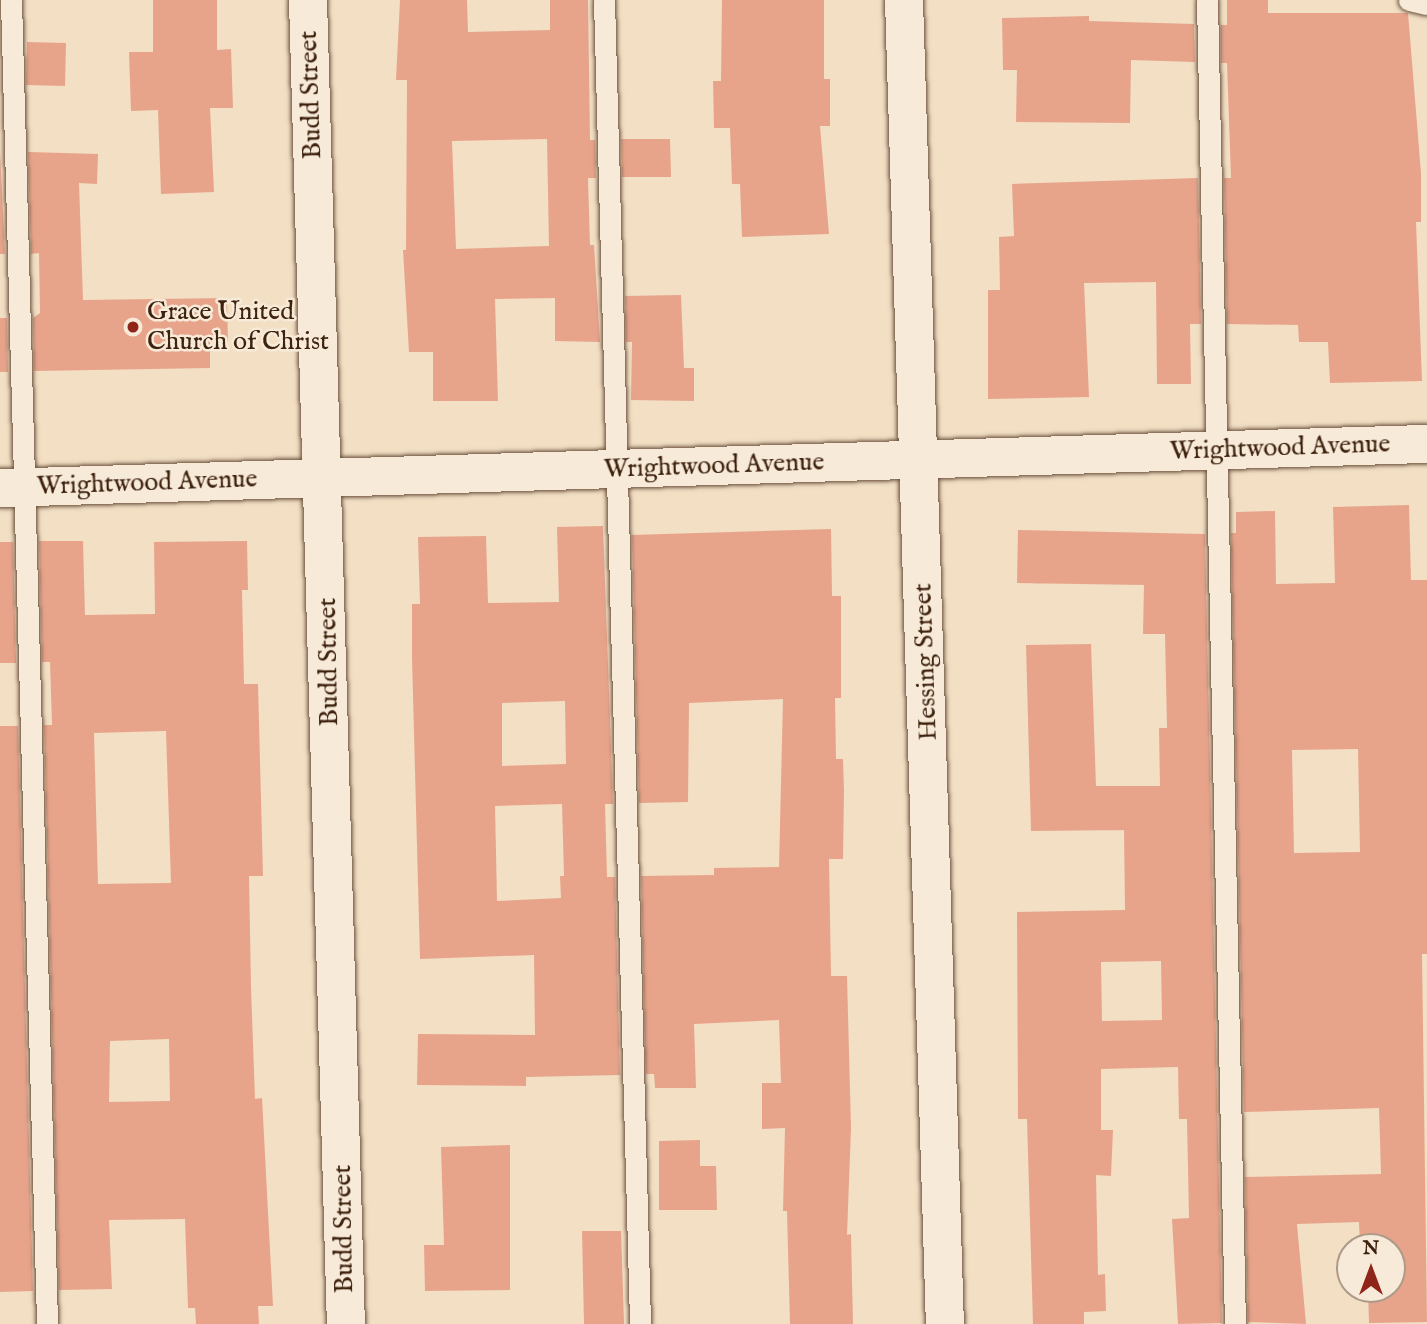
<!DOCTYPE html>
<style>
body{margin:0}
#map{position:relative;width:1427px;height:1324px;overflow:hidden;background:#f2dfc4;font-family:"IM FELL English",serif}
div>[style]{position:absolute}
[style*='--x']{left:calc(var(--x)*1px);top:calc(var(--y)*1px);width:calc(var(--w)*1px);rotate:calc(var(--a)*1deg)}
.building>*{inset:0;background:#e7a48b}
.roads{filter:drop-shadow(0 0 2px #6b513c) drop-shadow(0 0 2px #6b513c)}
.service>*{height:21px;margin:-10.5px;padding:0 10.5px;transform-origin:10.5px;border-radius:10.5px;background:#f7ead9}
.minor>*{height:38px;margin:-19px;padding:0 19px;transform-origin:19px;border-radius:19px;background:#f7ead9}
.dots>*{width:19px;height:19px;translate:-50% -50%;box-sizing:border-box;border:4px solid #f7ead9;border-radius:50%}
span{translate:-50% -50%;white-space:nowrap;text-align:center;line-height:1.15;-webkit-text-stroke:5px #f7ead9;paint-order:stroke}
.street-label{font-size:26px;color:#3e220e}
.poi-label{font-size:26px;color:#3e220e}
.left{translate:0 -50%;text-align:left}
.north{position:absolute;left:1336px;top:1233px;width:70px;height:70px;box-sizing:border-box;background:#f7ead9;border:2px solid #ad9a88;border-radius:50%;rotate:0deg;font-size:19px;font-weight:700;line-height:28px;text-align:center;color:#3e220e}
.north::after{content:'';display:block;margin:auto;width:24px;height:32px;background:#8f2418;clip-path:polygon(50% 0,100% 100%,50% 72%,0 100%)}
</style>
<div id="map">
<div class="building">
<div style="clip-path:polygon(153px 0,217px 0,217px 50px,231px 49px,233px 108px,210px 108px,214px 192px,161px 194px,158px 110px,131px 111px,129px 52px,153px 52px)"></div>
<div style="clip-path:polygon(evenodd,400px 0,467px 0,468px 32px,550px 30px,550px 0,588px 0,590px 140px,595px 140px,596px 178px,588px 178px,590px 245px,594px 245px,600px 342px,555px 341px,555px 298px,495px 299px,498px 401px,433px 401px,433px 352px,409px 352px,403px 250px,406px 250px,407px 80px,396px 80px,400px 0,547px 139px,549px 246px,456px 249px,452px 141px,547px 139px)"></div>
<div style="clip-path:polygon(722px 0,824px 0,824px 79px,830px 79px,830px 126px,820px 126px,829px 234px,742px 237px,740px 184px,732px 184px,730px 128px,714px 128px,713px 81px,721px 81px)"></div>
<div style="clip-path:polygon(1227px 0,1268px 0,1268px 13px,1408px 13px,1421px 173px,1421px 222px,1416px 222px,1422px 381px,1330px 383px,1328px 342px,1299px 342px,1298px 325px,1227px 324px,1224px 178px,1231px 178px,1227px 63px,1221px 63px,1221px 25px,1227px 25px)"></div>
<div style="clip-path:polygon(1089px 16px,1089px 21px,1194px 24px,1195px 62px,1131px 60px,1130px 123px,1016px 122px,1017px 70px,1003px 70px,1002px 18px)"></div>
<div style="clip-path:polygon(27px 42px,66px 43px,65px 86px,26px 85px)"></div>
<div style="clip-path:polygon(621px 139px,670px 139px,671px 177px,622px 177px)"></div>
<div style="clip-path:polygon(0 152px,5px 254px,0 254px)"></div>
<div style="clip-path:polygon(28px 152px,98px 154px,97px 184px,79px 183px,83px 300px,227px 298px,228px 342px,210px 342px,210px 368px,34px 371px,33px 318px,40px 313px,39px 253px,31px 254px)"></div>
<div style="clip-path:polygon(1198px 178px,1201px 324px,1190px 324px,1191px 384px,1157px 384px,1156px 282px,1084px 283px,1089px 397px,988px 399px,988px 290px,1000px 290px,999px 237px,1014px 236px,1012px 184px)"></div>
<div style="clip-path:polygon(681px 295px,684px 368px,694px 368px,694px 401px,631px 400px,632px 342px,626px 342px,625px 296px)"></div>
<div style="clip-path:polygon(0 318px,7px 318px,8px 372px,0 372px)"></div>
<div style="clip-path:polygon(evenodd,1409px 505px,1411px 580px,1427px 580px,1427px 954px,1422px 954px,1427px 1322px,1369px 1323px,1368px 1289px,1392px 1289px,1392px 1247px,1360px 1247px,1359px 1222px,1297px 1224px,1306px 1324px,1248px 1322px,1245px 1177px,1381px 1174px,1379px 1108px,1244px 1112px,1231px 533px,1236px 533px,1236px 512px,1275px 511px,1276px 584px,1335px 583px,1333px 507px,1409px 505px,1358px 749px,1360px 852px,1294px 853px,1292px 750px,1358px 749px)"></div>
<div style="clip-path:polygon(evenodd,603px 526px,613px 804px,605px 804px,607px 877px,615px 877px,620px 1075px,526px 1077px,526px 1086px,417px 1085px,418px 1034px,535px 1035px,534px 955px,420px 959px,412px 658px,412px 604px,420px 604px,418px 537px,486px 536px,488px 603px,559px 602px,557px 527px,603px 526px,565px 701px,566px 764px,502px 766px,502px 703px,565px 701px,603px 526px,562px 804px,564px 876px,560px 876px,561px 898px,497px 901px,495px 806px,562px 804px)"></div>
<div style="clip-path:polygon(831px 529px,832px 596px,841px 596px,841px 698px,835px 698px,836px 759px,843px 759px,844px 791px,843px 859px,829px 859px,831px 976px,847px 976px,851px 1128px,847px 1235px,851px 1234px,853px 1324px,790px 1324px,787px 1211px,783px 1211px,785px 1128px,762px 1129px,762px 1083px,781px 1083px,779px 1020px,694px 1024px,696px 1088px,655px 1088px,654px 1074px,646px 1074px,641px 876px,714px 875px,714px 868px,779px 867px,783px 699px,689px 703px,688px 802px,639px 803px,632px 535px)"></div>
<div style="clip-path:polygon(evenodd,1018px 530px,1205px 534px,1222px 1323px,1178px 1324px,1172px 1219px,1189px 1218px,1187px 1119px,1179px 1119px,1178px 1067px,1101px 1069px,1101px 1130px,1113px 1130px,1111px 1176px,1096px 1175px,1098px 1275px,1105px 1274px,1106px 1311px,1084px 1312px,1084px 1324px,1033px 1324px,1027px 1119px,1018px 1119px,1017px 912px,1125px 910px,1124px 830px,1031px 831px,1026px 645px,1091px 644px,1096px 786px,1160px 786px,1159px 728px,1167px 728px,1165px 634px,1143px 634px,1144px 585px,1017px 583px,1018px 530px,1161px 961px,1162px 1020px,1102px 1021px,1101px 962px,1161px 961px)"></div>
<div style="clip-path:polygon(evenodd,39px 541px,83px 541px,85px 615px,155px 614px,154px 542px,247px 541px,248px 590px,242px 590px,244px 684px,258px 684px,263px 876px,249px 876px,251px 987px,255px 1099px,262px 1098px,273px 1306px,258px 1306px,259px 1324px,196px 1324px,195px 1308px,188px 1308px,185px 1219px,109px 1220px,112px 1289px,59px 1290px,44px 725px,52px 725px,50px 662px,42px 662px,39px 541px,166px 731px,171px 883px,98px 884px,94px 733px,166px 731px,39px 541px,169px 1039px,170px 1101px,109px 1102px,110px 1041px,169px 1039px)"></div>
<div style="clip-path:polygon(0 542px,13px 542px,16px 663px,0 663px)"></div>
<div style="clip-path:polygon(0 726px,18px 726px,33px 1291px,0 1292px)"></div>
<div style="clip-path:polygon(700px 1140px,700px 1166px,716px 1166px,717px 1210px,659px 1210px,659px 1141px)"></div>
<div style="clip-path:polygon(510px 1145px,510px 1290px,425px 1291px,424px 1245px,444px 1245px,441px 1147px)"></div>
<div style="clip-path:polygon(582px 1231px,621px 1231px,624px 1324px,584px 1324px)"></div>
</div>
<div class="roads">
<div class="service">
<div style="--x:11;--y:0;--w:1324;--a:88.44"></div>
<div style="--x:604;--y:0;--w:1324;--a:88.44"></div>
<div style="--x:1207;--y:0;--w:1324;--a:88.79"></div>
<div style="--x:1409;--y:0;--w:18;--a:13"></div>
</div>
<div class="minor">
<div style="--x:308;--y:0;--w:1325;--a:88.36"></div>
<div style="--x:904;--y:0;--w:1325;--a:88.23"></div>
<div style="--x:0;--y:488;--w:1428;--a:-1.77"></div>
</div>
</div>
<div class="dots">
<div style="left:133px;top:327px;background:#8f2418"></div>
</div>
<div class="street-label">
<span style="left:311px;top:95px;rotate:-92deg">Budd Street</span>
<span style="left:1280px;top:448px;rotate:-2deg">Wrightwood Avenue</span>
<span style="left:714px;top:466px;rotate:-2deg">Wrightwood Avenue</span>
<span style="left:147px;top:483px;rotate:-2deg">Wrightwood Avenue</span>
<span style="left:329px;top:662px;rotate:-91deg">Budd Street</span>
<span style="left:926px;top:662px;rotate:-92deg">Hessing Street</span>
<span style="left:344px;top:1229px;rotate:-91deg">Budd Street</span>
</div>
<div class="poi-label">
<span class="left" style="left:147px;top:327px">Grace United<br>Church of Christ</span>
</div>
<div class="north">N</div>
</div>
